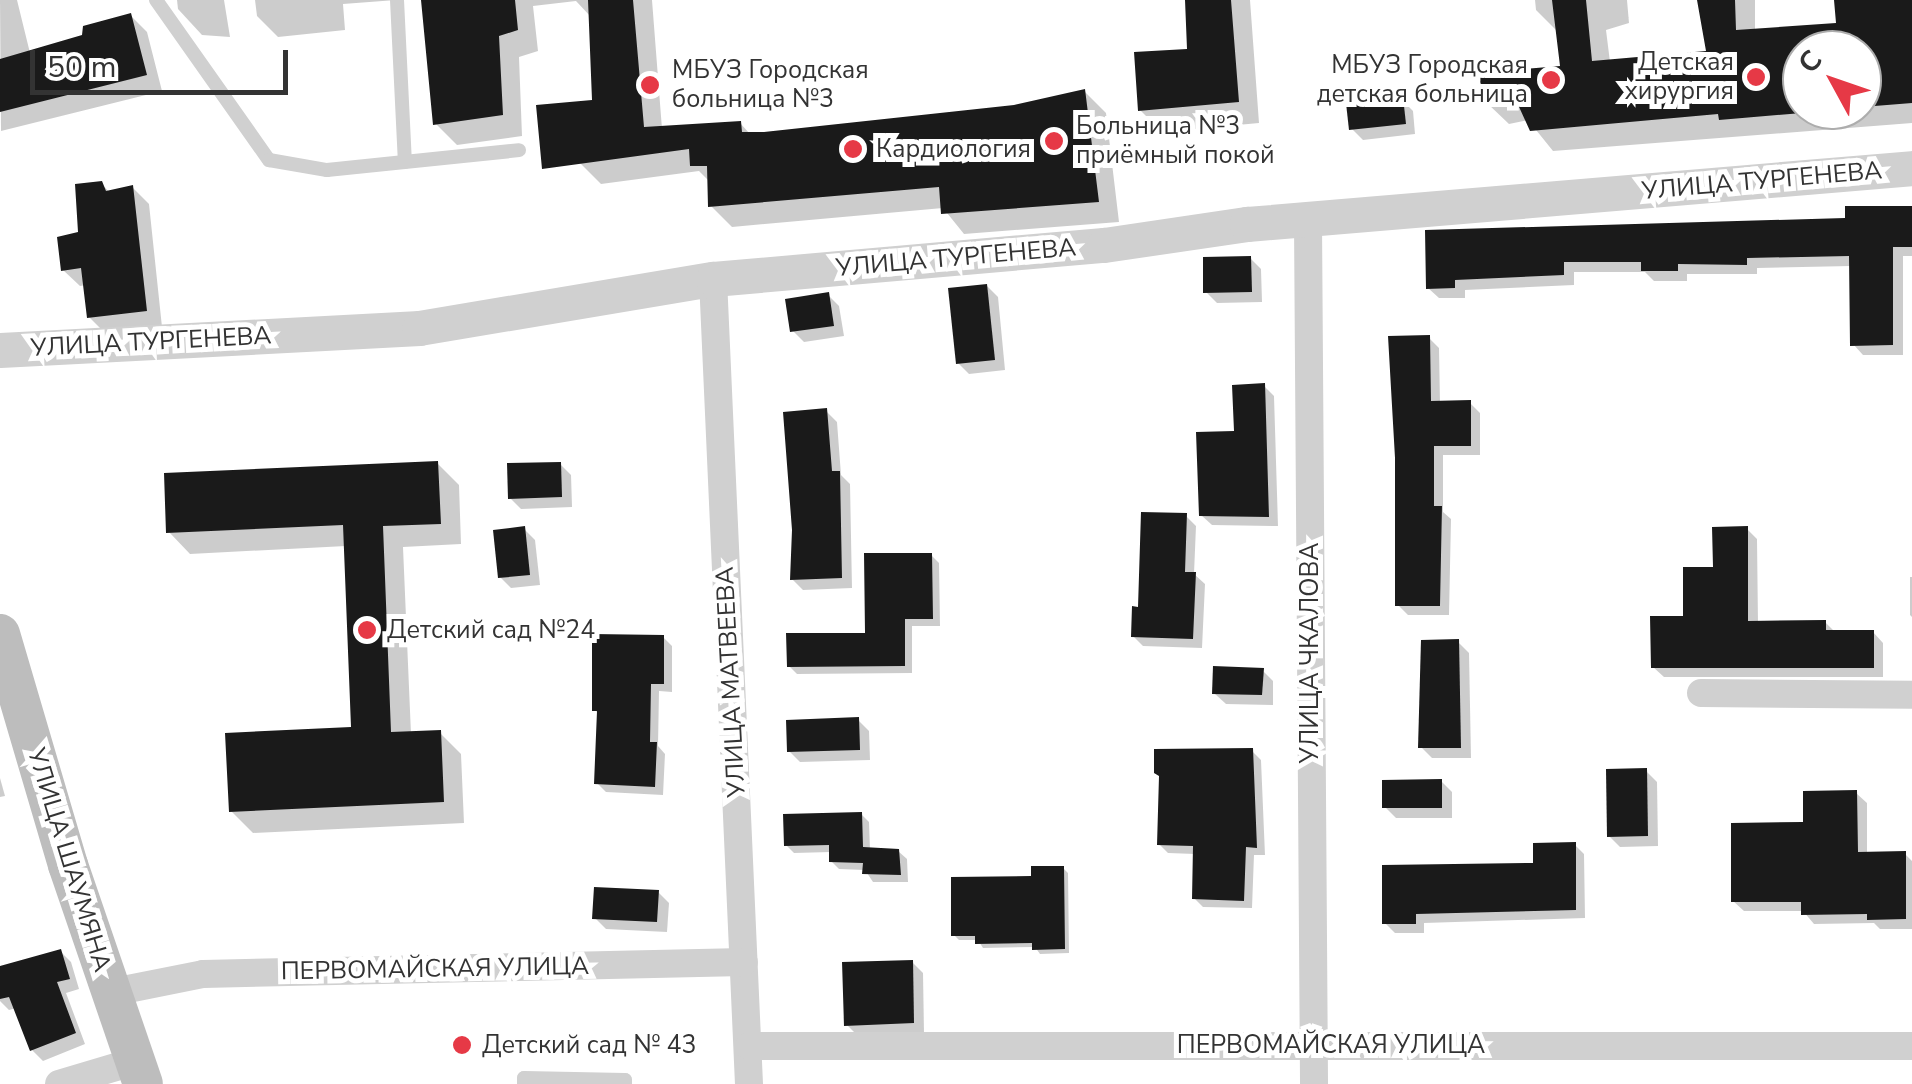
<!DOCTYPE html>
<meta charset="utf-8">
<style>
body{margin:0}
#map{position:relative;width:1912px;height:1084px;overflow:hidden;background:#fff;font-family:"Nunito Sans",sans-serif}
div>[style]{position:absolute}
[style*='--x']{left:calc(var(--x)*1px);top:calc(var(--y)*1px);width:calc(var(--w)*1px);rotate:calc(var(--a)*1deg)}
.shadow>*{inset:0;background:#0003}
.building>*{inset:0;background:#1a1a1a}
.service>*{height:14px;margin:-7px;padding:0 7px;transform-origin:7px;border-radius:7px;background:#d0d0d0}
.minor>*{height:28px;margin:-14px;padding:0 14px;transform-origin:14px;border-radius:14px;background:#d0d0d0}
.tertiary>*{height:35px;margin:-17.5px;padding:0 17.5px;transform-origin:17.5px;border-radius:17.5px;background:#d0d0d0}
.secondary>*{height:40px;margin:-20px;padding:0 20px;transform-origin:20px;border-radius:20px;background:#bdbdbd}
.dots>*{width:28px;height:28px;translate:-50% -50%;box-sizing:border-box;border:5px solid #fff;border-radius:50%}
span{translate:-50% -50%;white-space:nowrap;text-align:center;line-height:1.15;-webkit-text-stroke:10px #fff;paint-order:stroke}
.poi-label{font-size:25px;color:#333}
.right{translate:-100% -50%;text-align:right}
.left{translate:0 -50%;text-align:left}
.street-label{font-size:25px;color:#333}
.north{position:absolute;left:1782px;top:30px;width:100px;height:100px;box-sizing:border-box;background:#fff;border:2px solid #adadad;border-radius:50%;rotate:310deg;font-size:28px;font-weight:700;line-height:40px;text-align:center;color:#333}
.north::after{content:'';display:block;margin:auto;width:35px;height:45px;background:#e63946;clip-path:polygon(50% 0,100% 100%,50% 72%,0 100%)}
.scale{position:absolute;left:30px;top:50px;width:258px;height:45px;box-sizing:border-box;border:5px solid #333;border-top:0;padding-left:12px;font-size:30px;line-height:35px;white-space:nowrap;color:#333;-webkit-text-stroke:8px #fff;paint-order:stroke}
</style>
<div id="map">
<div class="shadow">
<div style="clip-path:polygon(0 0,17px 0,30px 53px,84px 37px,130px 15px,147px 32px,162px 91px,1px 131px)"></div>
<div style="clip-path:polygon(177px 0,224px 0,230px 37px,202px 35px,178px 9px)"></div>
<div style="clip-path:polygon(255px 0,396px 0,343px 4px,345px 30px,278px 37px,257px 16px)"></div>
<div style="clip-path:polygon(423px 0,652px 0,662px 129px,740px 123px,750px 134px,1014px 108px,1085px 92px,1106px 113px,1119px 222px,964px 234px,943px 208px,732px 227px,711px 206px,710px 182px,699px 171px,601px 184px,580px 163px,594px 102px,591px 17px,576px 1px,533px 6px,538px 51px,519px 57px,522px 136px,457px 145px,436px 124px)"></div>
<div style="clip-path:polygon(1187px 0,1250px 0,1259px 123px,1162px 132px,1140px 110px,1190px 51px)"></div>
<div style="clip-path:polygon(evenodd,1535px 0,1627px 0,1629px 23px,1606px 30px,1610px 62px,1709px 53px,1699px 0,1755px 0,1755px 31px,1838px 25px,1867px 0,1912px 0,1912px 123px,1553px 151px,1528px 120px,1509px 124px,1488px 104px,1563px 68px,1558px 32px,1536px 10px,1535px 0,1802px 50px,1862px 50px,1862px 110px,1802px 110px,1802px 50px)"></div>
<div style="clip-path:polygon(1402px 100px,1413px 111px,1415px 134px,1363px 140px,1352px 129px)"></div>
<div style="clip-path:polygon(101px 183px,110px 193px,133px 188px,149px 204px,162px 327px,106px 334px,89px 317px,86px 285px,80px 286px,63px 270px)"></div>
<div style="clip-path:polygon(1912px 208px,1912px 256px,1903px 256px,1903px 355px,1863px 355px,1853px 344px,1851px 266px,1757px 268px,1757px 274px,1687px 274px,1687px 281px,1654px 281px,1645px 272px,1574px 272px,1574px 285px,1465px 290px,1465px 298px,1439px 298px,1428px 288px,1428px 233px,1848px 220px)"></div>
<div style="clip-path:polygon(1250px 258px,1261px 269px,1262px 302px,1217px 303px,1206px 292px)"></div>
<div style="clip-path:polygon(987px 286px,998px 297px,1005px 370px,969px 374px,958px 363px)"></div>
<div style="clip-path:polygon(828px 295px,839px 306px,844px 336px,804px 342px,793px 331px)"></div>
<div style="clip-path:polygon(1429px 338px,1439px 348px,1440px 403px,1470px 403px,1480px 413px,1480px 455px,1443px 455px,1443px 512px,1451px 519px,1449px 615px,1408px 615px,1398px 605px)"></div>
<div style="clip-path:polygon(1264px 386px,1274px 396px,1278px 526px,1212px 525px,1201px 515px,1236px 433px)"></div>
<div style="clip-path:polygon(826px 411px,837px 422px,841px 475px,850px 484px,852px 588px,803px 590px,792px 579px)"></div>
<div style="clip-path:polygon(437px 463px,459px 485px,461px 544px,403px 547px,411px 734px,440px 733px,461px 754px,464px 823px,253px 833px,231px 811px,354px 729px,346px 546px,190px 554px,169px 532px)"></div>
<div style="clip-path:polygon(560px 464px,571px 475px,572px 507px,521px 509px,510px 498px)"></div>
<div style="clip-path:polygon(1186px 516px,1196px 526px,1194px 574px,1205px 584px,1202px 648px,1143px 646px,1133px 636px,1140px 609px)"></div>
<div style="clip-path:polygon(524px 529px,535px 540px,540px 585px,511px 588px,500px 577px)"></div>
<div style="clip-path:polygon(1747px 529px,1757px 539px,1758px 623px,1825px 622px,1836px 633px,1873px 632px,1883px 643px,1883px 677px,1664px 677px,1653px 667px)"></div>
<div style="clip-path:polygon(931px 555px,939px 563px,940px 626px,912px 626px,912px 673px,797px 674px,789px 666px,867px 635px)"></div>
<div style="clip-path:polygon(1910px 577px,1912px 577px,1912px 617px,1910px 615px)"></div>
<div style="clip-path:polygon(663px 637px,672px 646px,672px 692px,659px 691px,658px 746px,665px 754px,663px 795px,606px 792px,597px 783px,600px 715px,595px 710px)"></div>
<div style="clip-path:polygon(1458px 642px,1469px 653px,1471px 758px,1432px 758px,1421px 747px)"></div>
<div style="clip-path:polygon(1262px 670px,1273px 681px,1273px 705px,1226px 704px,1214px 693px)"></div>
<div style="clip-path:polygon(858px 720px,869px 731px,870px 760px,800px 762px,789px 751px)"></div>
<div style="clip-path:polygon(1252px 751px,1261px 760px,1265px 855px,1254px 855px,1252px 908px,1203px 907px,1194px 898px,1195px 854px,1168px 853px,1159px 844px)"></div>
<div style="clip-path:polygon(1646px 771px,1657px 782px,1658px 846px,1620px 847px,1609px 836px)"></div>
<div style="clip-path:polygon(0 778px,5px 796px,0 797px)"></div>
<div style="clip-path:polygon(1441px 781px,1452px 792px,1452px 818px,1396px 818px,1385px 807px)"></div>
<div style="clip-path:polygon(1856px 793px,1867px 803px,1867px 854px,1905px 854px,1912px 861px,1912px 929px,1880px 929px,1874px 923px,1814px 924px,1803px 911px,1744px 911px,1733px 901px,1805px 825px)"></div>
<div style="clip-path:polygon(861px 814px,869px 822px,870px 850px,898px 851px,907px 859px,908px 882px,873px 882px,865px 870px,839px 869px,831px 861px,831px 852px,794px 853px,786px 845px)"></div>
<div style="clip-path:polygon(1575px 845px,1584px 854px,1585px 918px,1424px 923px,1424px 933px,1395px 933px,1385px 923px,1535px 865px)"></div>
<div style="clip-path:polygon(1063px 868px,1068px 873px,1069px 953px,1040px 954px,1035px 947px,983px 948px,978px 940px,959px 940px,954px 935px)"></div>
<div style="clip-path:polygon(658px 892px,669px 903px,667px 932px,606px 929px,595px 918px)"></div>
<div style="clip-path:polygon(60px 951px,71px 962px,79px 989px,66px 993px,85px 1044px,43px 1061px,32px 1050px,16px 1008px,9px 1010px,0 1001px,0 969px)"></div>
<div style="clip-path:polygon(912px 962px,923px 973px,924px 1033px,858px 1036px,847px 1025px)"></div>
</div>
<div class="building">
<div style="clip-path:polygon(421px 0,515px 0,518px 30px,499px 36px,503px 115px,433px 125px)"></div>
<div style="clip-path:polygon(588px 0,633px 0,644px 127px,741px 121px,742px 132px,764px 132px,1014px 105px,1085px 89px,1099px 202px,941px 214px,939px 187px,708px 207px,707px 166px,690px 166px,689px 149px,542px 169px,536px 105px,592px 100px)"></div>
<div style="clip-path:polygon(1185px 0,1231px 0,1239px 102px,1138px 111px,1134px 52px,1187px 49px)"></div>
<div style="clip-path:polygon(1552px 0,1586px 0,1592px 61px,1706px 51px,1697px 0,1735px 0,1736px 30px,1836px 23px,1834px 0,1912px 0,1912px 103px,1862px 107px,1862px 50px,1802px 50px,1802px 113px,1719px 120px,1718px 114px,1530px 131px,1515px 98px,1486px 105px,1478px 73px,1560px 66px)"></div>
<div style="clip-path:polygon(131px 13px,147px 75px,0 112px,0 59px,82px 35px,83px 26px)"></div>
<div style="clip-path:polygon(1403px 97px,1406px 124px,1349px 130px,1346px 103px)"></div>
<div style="clip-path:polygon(102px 181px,106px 191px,133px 185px,147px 311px,87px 318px,81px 268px,61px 271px,57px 237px,78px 232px,75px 184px)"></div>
<div style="clip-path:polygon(1845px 206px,1912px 206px,1912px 247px,1893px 247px,1893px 345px,1850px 346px,1849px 256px,1747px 258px,1747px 265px,1678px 264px,1678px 271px,1641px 271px,1641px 262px,1564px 262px,1564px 275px,1455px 280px,1455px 288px,1426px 289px,1425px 230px,1845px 218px)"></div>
<div style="clip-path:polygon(1251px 256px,1252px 292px,1203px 293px,1203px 257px)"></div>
<div style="clip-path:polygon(987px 284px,995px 360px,956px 364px,948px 288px)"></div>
<div style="clip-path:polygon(829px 292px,834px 326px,790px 332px,785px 299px)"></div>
<div style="clip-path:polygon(1430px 335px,1431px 401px,1471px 400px,1471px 446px,1434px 446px,1434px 506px,1442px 506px,1440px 606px,1395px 606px,1395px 458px,1388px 336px)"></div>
<div style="clip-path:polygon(1265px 383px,1269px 517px,1199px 516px,1196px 432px,1234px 431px,1232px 385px)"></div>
<div style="clip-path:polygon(827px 408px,832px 471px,840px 471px,842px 578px,790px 580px,792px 530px,783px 412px)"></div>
<div style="clip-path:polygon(438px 461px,441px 524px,383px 526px,391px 732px,441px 730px,444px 802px,229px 812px,225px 733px,351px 727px,343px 525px,166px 533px,164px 473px)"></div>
<div style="clip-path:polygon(561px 462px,562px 497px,508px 499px,507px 463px)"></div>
<div style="clip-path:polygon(1141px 512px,1187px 513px,1185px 572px,1196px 572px,1193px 639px,1131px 637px,1132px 606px,1138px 607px)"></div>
<div style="clip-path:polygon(525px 526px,530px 575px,498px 578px,493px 530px)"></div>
<div style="clip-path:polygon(1748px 526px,1748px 621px,1826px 620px,1826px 630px,1874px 630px,1874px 668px,1651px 668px,1650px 616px,1683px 616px,1683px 567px,1713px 567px,1712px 527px)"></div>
<div style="clip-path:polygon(864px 553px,932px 553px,933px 619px,905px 619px,905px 666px,787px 667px,786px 633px,865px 633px)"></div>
<div style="clip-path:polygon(592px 634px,664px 635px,664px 684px,651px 684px,650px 742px,657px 742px,655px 787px,594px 784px,597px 711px,592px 711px)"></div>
<div style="clip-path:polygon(1459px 639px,1461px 748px,1418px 748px,1421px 640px)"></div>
<div style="clip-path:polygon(1213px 666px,1264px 668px,1262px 695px,1212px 694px)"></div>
<div style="clip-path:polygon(859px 717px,860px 750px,787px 752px,786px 720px)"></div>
<div style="clip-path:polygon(1253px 748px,1257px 848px,1246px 847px,1244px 901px,1192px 899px,1193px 846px,1157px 845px,1159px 776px,1154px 773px,1154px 749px)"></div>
<div style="clip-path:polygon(1647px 768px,1648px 836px,1607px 837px,1606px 769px)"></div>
<div style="clip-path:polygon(1442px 779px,1442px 808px,1382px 808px,1382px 780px)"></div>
<div style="clip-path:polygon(1857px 790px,1858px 852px,1906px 851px,1906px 919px,1867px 920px,1867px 914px,1801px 915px,1801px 902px,1731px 902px,1731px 823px,1803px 822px,1803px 791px)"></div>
<div style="clip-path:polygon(862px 812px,863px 847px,899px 849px,901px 875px,862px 874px,863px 863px,829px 862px,829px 845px,784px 846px,783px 814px)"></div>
<div style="clip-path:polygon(1576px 842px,1576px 910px,1416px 914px,1416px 924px,1382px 924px,1382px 865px,1533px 863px,1533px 843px)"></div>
<div style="clip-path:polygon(1031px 866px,1064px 866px,1065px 949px,1032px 950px,1032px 943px,975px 944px,975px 936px,951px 936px,951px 877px,1031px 876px)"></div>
<div style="clip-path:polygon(594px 887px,659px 890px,657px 922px,592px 919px)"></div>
<div style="clip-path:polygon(61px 949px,70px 979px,57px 982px,76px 1033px,30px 1051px,9px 997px,0 999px,0 966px)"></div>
<div style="clip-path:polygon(913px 960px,914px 1023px,844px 1026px,842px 962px)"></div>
</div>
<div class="service">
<div style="--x:156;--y:0;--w:196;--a:54.8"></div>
<div style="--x:269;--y:160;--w:59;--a:9.8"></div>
<div style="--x:327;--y:170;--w:193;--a:-5.9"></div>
<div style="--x:397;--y:0;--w:162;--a:87.2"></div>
<div style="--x:524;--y:1084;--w:6;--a:-90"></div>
<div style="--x:524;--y:1078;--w:101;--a:1.1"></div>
<div style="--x:625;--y:1080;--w:4;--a:90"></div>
</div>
<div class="minor">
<div style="--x:1308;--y:222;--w:862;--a:89.6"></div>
<div style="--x:713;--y:279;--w:806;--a:87.44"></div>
<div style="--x:1701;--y:693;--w:211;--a:0.5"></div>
<div style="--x:128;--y:989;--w:76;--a:-11.3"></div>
<div style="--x:203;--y:974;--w:541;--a:-1.27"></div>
<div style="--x:749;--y:1046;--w:1163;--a:0"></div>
<div style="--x:59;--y:1084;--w:77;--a:-16.6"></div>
</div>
<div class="tertiary">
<div style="--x:0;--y:350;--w:420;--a:-3"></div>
<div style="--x:419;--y:328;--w:298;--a:-9.5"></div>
<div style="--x:713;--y:279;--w:392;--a:-5"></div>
<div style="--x:1104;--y:245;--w:145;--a:-8.4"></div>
<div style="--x:1247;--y:224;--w:667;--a:-4.81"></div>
</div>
<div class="secondary">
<div style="--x:0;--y:634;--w:241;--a:73.6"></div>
<div style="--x:68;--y:865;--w:231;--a:71.1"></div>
</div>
<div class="dots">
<div style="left:1756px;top:77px;background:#e63946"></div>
<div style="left:1551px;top:80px;background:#e63946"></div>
<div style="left:650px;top:85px;background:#e63946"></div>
<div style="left:1054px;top:141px;background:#e63946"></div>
<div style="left:853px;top:149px;background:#e63946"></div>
<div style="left:367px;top:630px;background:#e63946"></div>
<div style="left:462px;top:1045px;background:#e63946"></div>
</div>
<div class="poi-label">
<span class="right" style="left:1734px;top:77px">Детская<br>хирургия</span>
<span class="right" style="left:1528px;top:80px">МБУЗ Городская<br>детская больница</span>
<span class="left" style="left:672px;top:85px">МБУЗ Городская<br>больница №3</span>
<span class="left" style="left:1076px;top:141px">Больница №3<br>приёмный покой</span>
<span class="left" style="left:876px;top:149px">Кардиология</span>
<span class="left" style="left:387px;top:630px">Детский сад №24</span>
<span class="left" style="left:482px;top:1045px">Детский сад № 43</span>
</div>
<div class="street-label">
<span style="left:1762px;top:181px;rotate:-5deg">УЛИЦА ТУРГЕНЕВА</span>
<span style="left:956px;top:258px;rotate:-5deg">УЛИЦА ТУРГЕНЕВА</span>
<span style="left:151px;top:342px;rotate:-3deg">УЛИЦА ТУРГЕНЕВА</span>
<span style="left:1310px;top:653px;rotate:-90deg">УЛИЦА ЧКАЛОВА</span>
<span style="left:731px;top:682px;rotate:-93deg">УЛИЦА МАТВЕЕВА</span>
<span style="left:69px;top:860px;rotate:73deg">УЛИЦА ШАУМЯНА</span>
<span style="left:435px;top:969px;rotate:-1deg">ПЕРВОМАЙСКАЯ УЛИЦА</span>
<span style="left:1331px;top:1045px">ПЕРВОМАЙСКАЯ УЛИЦА</span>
</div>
<div class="north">С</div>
<div class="scale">50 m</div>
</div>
